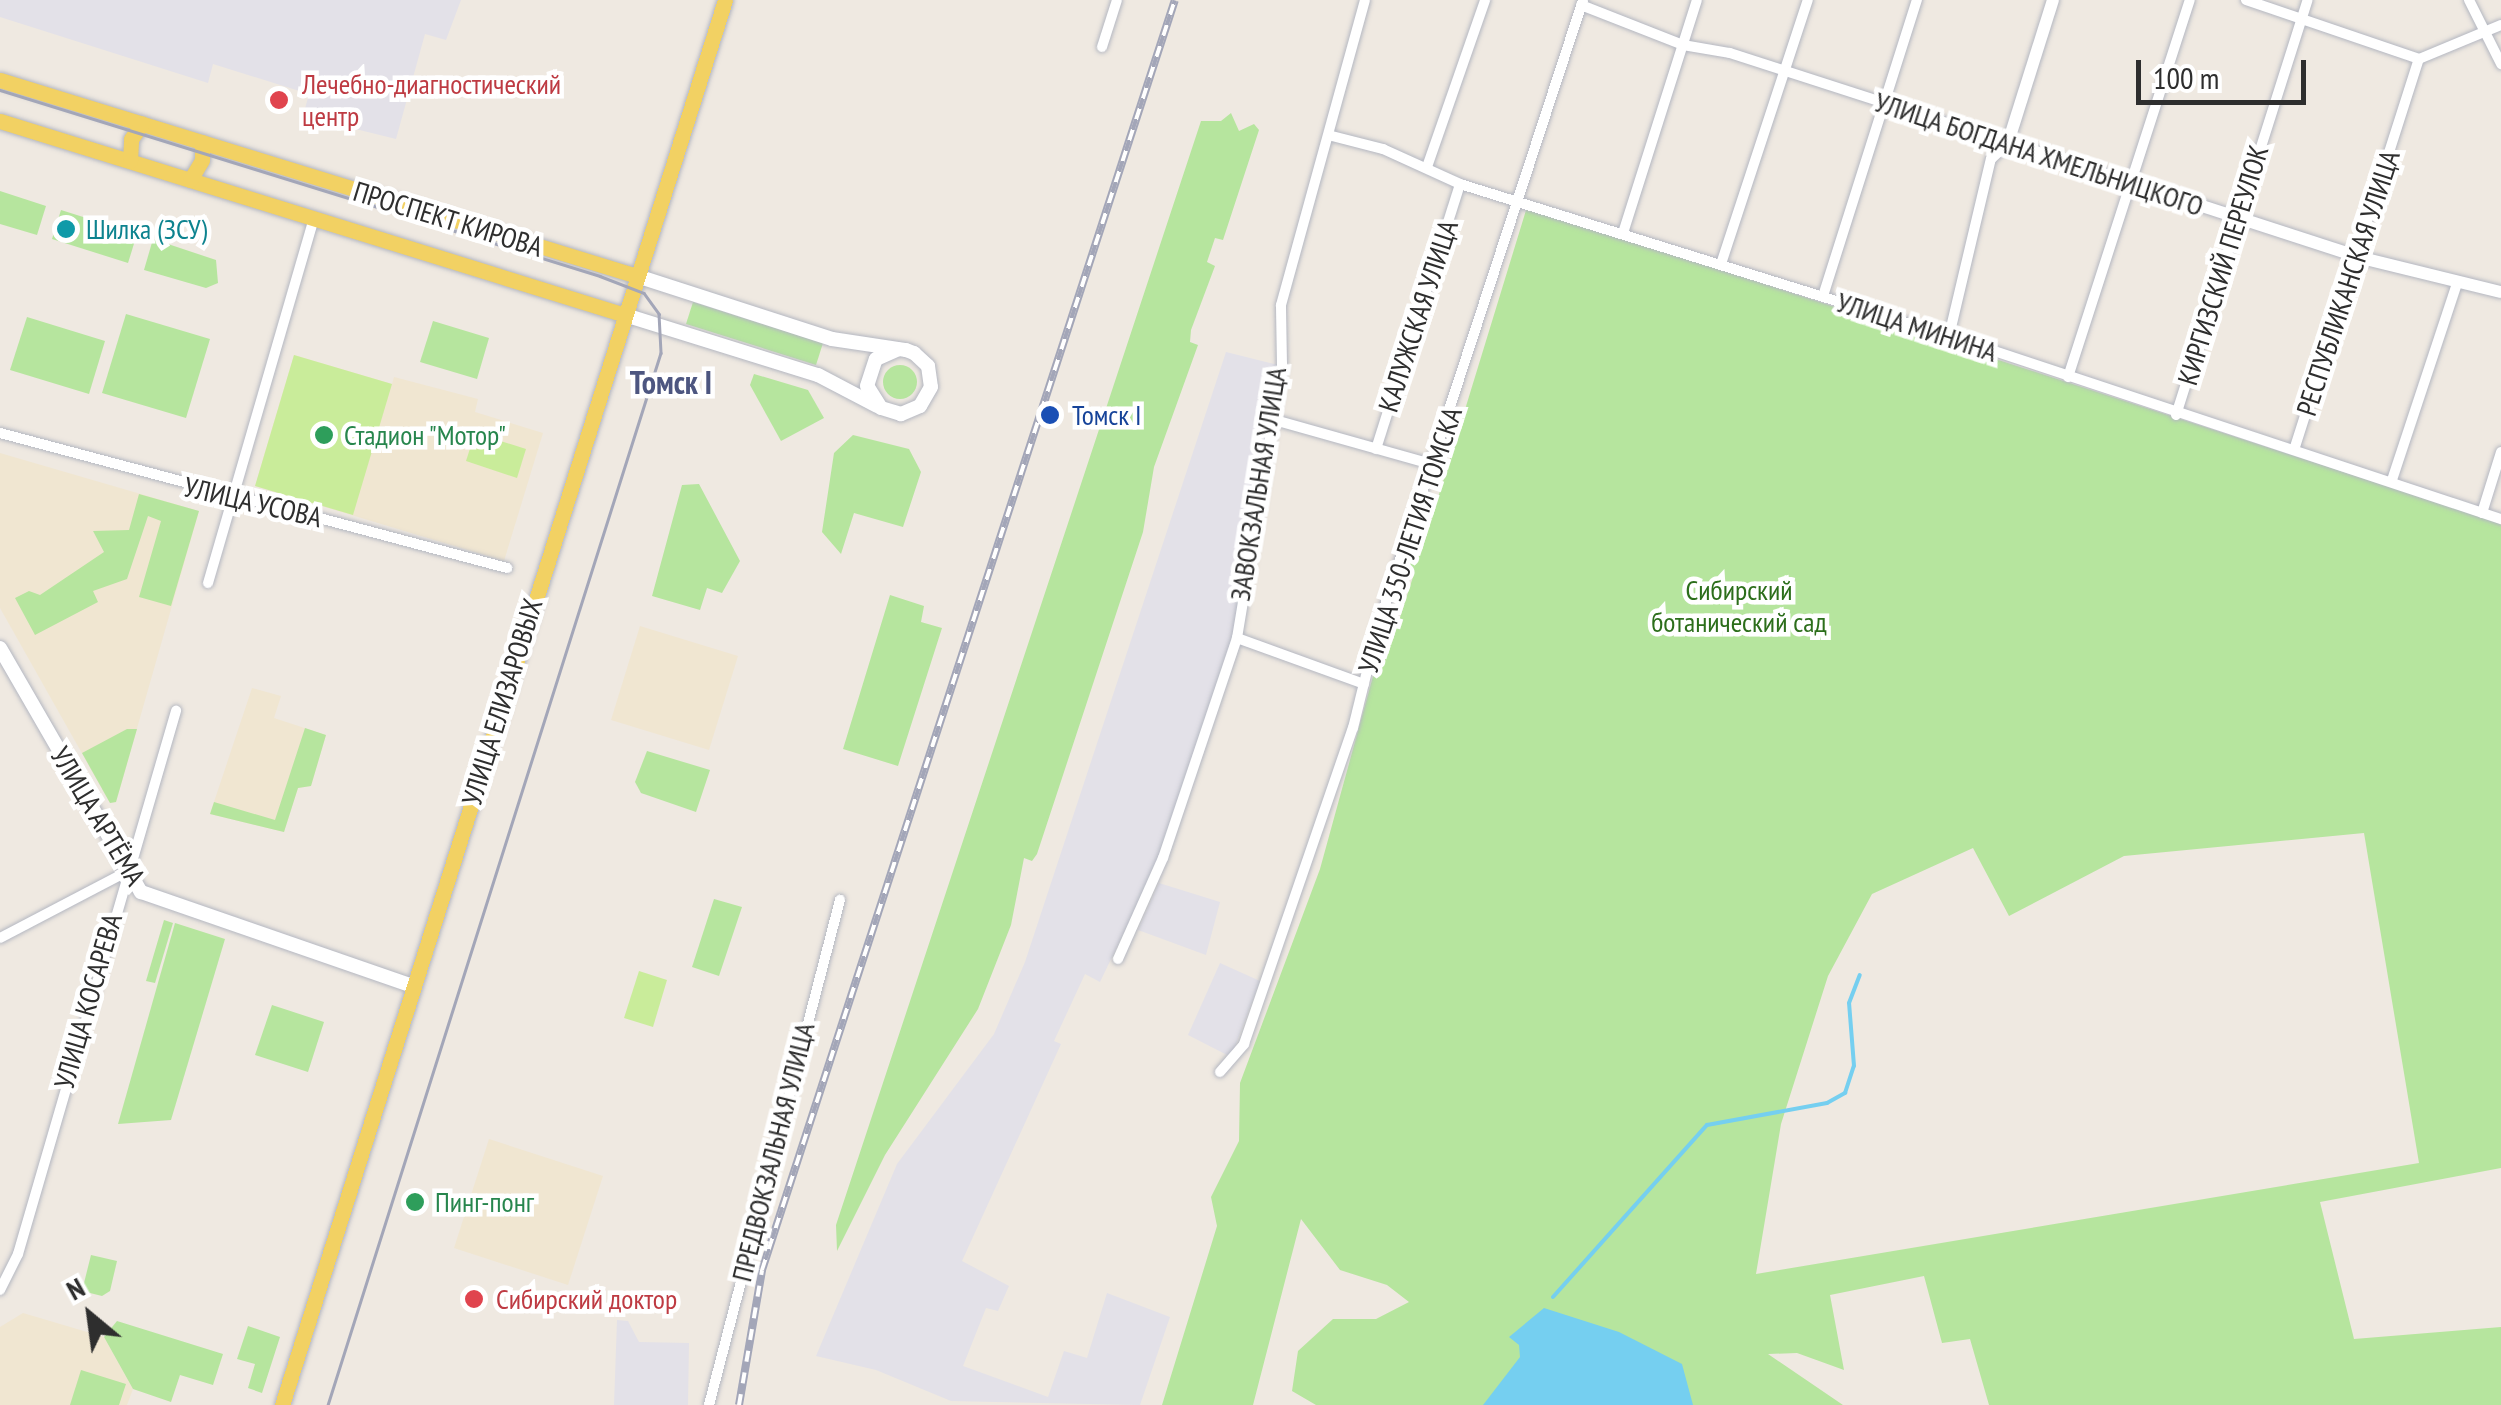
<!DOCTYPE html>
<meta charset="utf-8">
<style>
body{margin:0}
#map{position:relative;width:2501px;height:1405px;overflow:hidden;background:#efe9e1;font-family:"PT Sans Narrow",sans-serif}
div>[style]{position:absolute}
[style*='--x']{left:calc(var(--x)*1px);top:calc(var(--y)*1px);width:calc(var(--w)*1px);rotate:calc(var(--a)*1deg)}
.industrial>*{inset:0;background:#e3e1e8}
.education>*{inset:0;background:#f0e6d1}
.green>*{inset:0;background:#b6e59e}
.round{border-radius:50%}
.pitch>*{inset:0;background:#c9ec9a}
.water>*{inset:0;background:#75cff0}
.stream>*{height:4px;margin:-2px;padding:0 2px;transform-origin:2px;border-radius:2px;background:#75cff0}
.roads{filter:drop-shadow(0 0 2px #b4b7c1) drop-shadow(0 0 2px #b4b7c1)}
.minor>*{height:10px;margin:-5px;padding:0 5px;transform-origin:5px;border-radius:5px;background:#fff}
.tertiary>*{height:12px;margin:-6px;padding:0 6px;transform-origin:6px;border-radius:6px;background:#fff}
.secondary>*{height:14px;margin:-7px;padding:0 7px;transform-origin:7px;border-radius:7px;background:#fff}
.primary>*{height:15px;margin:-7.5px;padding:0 7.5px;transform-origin:7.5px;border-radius:7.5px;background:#f2d163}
.tram>*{height:2.5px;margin:-1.25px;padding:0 1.25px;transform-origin:1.25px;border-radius:1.25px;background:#a3a6b8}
.rail>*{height:8px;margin-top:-4px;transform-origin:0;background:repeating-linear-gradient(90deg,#fff 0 11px,#a3a6b8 0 22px);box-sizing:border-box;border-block:2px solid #a3a6b8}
.dots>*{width:28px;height:28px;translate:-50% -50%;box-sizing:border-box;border:5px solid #fff;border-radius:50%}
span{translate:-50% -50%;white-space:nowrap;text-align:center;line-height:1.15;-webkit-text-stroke:9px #fff;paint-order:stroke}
.health-label{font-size:28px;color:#be3a42}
.left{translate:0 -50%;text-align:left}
.street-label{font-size:28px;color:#2e2e2e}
.culture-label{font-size:28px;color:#0d838f}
.transit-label{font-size:28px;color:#164399}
.leisure-label{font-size:28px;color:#27864d}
.park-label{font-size:28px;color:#2c6e1b}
.quarter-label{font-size:32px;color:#4d5680;font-weight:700}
.north{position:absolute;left:40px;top:1265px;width:100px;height:100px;-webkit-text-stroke:8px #fff;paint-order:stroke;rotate:331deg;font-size:28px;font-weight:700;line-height:40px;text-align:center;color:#2e2e2e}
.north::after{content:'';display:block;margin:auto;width:35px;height:45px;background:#2e2e2e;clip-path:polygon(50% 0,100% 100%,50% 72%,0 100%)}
.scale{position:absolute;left:2136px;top:60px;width:170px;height:45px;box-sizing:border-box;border:5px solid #2e2e2e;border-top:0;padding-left:12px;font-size:30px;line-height:35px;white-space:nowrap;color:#2e2e2e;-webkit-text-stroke:8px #fff;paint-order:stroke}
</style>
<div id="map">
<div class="industrial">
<div style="clip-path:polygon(0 0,461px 0,446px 40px,425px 34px,396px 139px,303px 116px,309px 94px,213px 64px,208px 83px,0 17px)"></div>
<div style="clip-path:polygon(1226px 352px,1278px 365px,1233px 637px,1161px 855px,1100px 982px,1085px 974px,1054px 1041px,1061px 1044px,962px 1261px,1009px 1286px,998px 1311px,986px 1308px,963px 1366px,1048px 1397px,1064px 1351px,1087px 1358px,1107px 1293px,1170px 1317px,1140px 1405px,951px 1401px,876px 1370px,816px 1356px,897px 1164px,994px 1034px,1025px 962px)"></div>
<div style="clip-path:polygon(1159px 883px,1220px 902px,1206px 955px,1138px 930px)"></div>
<div style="clip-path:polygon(1220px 963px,1260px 981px,1231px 1057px,1188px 1035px)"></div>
<div style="clip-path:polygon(617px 1320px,628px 1321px,639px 1342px,689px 1343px,688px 1405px,614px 1405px)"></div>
</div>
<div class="education">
<div style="clip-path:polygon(294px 355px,392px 384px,394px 377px,478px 399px,475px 412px,543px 433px,504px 561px,255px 486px)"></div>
<div style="clip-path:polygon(0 453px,199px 511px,116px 802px,110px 803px,0 608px)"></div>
<div style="clip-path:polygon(640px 626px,738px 656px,709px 750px,611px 720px)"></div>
<div style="clip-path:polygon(252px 688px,281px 696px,274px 718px,326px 735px,311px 786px,298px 788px,284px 832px,210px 814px)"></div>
<div style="clip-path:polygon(489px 1139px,603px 1176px,568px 1285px,454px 1248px)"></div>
<div style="clip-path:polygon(23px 1313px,104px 1337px,133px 1389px,127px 1405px,0 1405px,0 1327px)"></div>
</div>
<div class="green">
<div style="clip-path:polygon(1231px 113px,1239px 131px,1254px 124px,1259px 130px,1223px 240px,1215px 238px,1207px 262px,1215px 266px,1191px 330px,1190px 342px,1198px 345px,1154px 467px,1143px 532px,1037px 854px,1032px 861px,1024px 858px,1011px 925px,978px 1009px,885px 1155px,837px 1251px,836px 1225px,1201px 121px,1221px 121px)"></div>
<div style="clip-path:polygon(0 191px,46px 206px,37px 235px,0 224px)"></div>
<div style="clip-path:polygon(evenodd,1527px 207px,2501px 523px,2501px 1168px,2320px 1202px,2354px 1339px,2501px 1327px,2501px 1405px,1989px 1405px,1970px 1339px,1942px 1343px,1924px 1276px,1830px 1295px,1844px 1370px,1797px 1353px,1768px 1354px,1843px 1405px,1316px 1405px,1292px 1391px,1298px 1351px,1333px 1319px,1376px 1319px,1409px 1302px,1387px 1285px,1340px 1270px,1301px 1219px,1253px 1405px,1162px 1405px,1217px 1226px,1211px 1197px,1239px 1141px,1240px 1083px,1320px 869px,1378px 658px,1392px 642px,1413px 577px,1410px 561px,1422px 550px,1527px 207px,2364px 833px,2419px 1163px,1756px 1274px,1781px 1124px,1828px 976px,1872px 894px,1973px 848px,2009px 916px,2124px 856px,2364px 833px)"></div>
<div style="clip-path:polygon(61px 210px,137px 234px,128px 263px,52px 239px)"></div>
<div style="clip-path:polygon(153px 239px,216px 260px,218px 283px,206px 288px,144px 270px)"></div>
<div style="clip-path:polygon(693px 302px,823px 343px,816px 365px,686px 324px)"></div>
<div style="clip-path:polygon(126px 314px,210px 339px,186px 418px,102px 393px)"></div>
<div style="clip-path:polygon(27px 317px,105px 341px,89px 394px,10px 370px)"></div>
<div style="clip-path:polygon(433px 321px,489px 338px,477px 379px,420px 362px)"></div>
<div class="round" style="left:883px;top:365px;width:34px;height:34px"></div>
<div style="clip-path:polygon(754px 374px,808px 390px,824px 418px,781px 441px,750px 385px)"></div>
<div style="clip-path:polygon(853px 435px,909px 449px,921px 472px,903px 527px,854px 513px,841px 554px,822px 532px,834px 453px)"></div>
<div style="clip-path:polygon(699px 484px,740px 561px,722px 593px,707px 588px,700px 610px,652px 596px,682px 485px)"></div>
<div style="clip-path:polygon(139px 494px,199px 511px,171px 606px,139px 597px,161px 521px,148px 516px,127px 579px,93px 591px,98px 602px,35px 635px,15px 598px,29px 591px,40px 595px,104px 552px,93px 531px,129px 530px)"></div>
<div style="clip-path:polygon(890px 595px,924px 606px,921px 622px,942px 628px,898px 766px,843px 749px)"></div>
<div style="clip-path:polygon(305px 728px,326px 735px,311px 786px,298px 788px,284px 832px,210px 814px,214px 802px,275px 820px)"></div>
<div style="clip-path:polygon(127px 729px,137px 729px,116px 802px,110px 803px,82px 753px)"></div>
<div style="clip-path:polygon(647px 751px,710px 770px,696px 812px,641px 793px,635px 782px)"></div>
<div style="clip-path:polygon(714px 899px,742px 907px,719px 976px,692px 967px)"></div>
<div style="clip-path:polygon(164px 920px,173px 923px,155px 983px,146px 981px)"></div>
<div style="clip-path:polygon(175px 923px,225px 939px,171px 1120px,118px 1124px)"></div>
<div style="clip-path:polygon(272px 1005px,324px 1022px,308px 1072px,255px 1055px)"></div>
<div style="clip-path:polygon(91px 1255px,117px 1261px,110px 1291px,102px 1296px,82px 1291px)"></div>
<div style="clip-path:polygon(117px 1321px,223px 1354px,213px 1385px,180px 1375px,171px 1402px,133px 1389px,104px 1337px)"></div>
<div style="clip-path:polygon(248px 1326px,280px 1337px,262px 1393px,248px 1388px,255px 1364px,237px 1359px)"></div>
<div style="clip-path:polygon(81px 1370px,126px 1384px,119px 1405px,70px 1405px)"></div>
</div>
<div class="pitch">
<div style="clip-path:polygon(294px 355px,392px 384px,353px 515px,255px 486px)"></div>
<div style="clip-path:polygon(475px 433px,526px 449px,517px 478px,466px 461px)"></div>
<div style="clip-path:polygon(639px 971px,667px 980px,653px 1027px,624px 1018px)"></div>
</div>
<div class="water">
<div style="clip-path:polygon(1544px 1308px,1619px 1332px,1682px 1364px,1693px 1405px,1483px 1405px,1520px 1357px,1519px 1345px,1509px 1337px)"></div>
</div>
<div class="stream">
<div style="--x:1553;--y:1297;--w:231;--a:-48.2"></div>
<div style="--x:1707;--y:1125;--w:122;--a:-10.4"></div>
<div style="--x:1827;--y:1103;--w:21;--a:-29"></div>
<div style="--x:1845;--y:1093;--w:28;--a:-72"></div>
<div style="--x:1854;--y:1066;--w:63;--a:-94.5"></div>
<div style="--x:1849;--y:1003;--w:30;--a:-69"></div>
</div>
<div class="roads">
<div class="minor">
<div style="--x:2246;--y:0;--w:183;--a:18.8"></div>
<div style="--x:2419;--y:59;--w:89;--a:-22.5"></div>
<div style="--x:2469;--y:0;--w:72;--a:63.4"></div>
<div style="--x:1581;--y:5;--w:110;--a:21.4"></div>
<div style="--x:1683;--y:45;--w:48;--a:9.7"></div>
<div style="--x:1730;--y:53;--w:292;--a:17.9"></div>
<div style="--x:1102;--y:47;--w:49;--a:-72.3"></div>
<div style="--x:1332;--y:136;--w:53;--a:14.3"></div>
<div style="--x:1383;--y:149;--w:85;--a:24.4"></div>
<div style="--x:1460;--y:184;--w:512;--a:17.27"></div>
<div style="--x:1949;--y:336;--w:582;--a:18.34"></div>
<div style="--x:1427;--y:167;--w:177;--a:-70.8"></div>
<div style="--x:1623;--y:233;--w:244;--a:-72.4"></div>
<div style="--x:1721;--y:264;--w:278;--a:-71.8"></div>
<div style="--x:1823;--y:296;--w:311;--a:-72.4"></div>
<div style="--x:1949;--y:336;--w:182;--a:-76.7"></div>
<div style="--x:1991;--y:159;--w:23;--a:-43"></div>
<div style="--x:2068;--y:377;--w:396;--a:-72.1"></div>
<div style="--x:2176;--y:415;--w:435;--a:-72.4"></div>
<div style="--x:1271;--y:419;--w:170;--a:15.7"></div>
<div style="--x:0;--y:433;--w:525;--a:14.91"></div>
<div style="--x:1376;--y:449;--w:278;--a:-72.4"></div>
<div style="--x:2294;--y:450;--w:410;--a:-72.3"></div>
<div style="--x:2392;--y:480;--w:207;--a:-71.7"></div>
<div style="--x:2482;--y:513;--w:64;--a:-72.7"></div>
<div style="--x:208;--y:583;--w:379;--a:-73.8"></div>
<div style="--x:1237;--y:638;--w:135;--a:19.9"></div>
<div style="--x:0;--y:938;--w:142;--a:-27.6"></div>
<div style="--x:1118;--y:959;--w:111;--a:-66"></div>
<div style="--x:1163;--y:858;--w:232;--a:-71.4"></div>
<div style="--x:1237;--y:638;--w:277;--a:-80.6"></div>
<div style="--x:1282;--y:365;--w:60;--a:-91"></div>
<div style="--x:1281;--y:305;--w:316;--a:-74.6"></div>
<div style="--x:1220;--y:1072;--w:37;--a:-49"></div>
<div style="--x:1244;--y:1044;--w:334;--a:-71"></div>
<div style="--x:1353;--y:728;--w:101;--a:-76.2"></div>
<div style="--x:1377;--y:630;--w:663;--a:-71.89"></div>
<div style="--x:0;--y:1290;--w:40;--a:-63.4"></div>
<div style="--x:18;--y:1254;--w:566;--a:-73.78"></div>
<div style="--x:709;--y:1405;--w:522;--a:-75.46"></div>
</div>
<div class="tertiary">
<div style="--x:2053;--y:0;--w:150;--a:107.5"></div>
<div style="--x:2008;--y:143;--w:368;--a:18"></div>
<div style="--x:2358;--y:257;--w:147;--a:13.8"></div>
</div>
<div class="secondary">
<div style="--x:637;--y:276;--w:205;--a:17.9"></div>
<div style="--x:832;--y:339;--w:75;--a:8.5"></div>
<div style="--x:906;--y:350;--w:9;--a:21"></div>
<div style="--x:914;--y:353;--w:19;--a:43"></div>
<div style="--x:928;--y:366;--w:21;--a:82"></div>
<div style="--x:931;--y:387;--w:22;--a:120"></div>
<div style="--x:920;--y:406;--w:21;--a:157"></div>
<div style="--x:901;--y:414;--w:21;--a:-163"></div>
<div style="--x:881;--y:408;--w:26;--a:-122"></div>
<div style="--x:867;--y:386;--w:28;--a:-72"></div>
<div style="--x:876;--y:359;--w:24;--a:-24"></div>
<div style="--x:625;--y:315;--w:202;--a:17.3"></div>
<div style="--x:818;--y:375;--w:67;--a:27.7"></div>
<div style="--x:0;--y:648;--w:282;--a:60"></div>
<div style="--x:141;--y:892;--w:287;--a:19.1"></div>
</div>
<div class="primary">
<div style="--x:0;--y:80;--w:666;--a:17.1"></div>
<div style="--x:0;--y:121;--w:654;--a:17.24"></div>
<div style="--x:130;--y:161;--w:22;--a:-87"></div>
<div style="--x:131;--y:139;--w:19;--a:-54"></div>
<div style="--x:190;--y:180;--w:23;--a:-59"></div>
<div style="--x:202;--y:160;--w:18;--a:-90"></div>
<div style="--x:282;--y:1405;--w:1473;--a:-72.5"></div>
</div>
</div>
<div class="tram">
<div style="--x:0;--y:90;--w:628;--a:17.22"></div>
<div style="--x:600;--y:276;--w:47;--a:21.1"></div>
<div style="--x:644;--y:293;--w:26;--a:54"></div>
<div style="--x:659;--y:314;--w:39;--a:87"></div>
<div style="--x:661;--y:353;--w:1103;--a:107.56"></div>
</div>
<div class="rail">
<div style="--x:739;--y:1405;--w:137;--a:-80.3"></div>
<div style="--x:762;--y:1270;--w:1335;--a:-71.99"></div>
</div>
<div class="dots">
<div style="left:279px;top:100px;background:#e0444e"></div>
<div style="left:66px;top:229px;background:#0f9aa8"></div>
<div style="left:1050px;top:415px;background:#1a4fb4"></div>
<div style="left:324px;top:435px;background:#2e9e5b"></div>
<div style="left:415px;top:1202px;background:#2e9e5b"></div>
<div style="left:474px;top:1299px;background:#e0444e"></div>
</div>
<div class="health-label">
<span class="left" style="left:302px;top:100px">Лечебно-диагностический<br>центр</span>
<span class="left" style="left:496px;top:1299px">Сибирский доктор</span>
</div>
<div class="street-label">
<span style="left:2039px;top:154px;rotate:18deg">УЛИЦА БОГДАНА ХМЕЛЬНИЦКОГО</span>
<span style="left:448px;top:219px;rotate:17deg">ПРОСПЕКТ КИРОВА</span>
<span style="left:2223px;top:265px;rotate:-73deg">КИРГИЗСКИЙ ПЕРЕУЛОК</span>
<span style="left:2348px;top:283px;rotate:-72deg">РЕСПУБЛИКАНСКАЯ УЛИЦА</span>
<span style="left:1418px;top:316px;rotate:-72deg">КАЛУЖСКАЯ УЛИЦА</span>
<span style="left:1917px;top:327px;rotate:18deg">УЛИЦА МИНИНА</span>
<span style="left:1258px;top:484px;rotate:-81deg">ЗАВОКЗАЛЬНАЯ УЛИЦА</span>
<span style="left:253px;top:502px;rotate:13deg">УЛИЦА УСОВА</span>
<span style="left:1410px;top:540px;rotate:-72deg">УЛИЦА 350-ЛЕТИЯ ТОМСКА</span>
<span style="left:502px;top:702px;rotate:-73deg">УЛИЦА ЕЛИЗАРОВЫХ</span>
<span style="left:98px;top:816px;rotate:59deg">УЛИЦА АРТЁМА</span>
<span style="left:88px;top:1001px;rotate:-74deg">УЛИЦА КОСАРЕВА</span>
<span style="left:773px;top:1152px;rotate:-76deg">ПРЕДВОКЗАЛЬНАЯ УЛИЦА</span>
</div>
<div class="culture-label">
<span class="left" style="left:86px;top:229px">Шилка (ЗСУ)</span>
</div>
<div class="transit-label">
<span class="left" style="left:1072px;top:415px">Томск I</span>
</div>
<div class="leisure-label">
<span class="left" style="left:344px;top:435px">Стадион "Мотор"</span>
<span class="left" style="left:435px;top:1202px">Пинг-понг</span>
</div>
<div class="park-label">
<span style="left:1739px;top:606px">Сибирский<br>ботанический сад</span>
</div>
<div class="quarter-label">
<span style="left:671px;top:382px">Томск I</span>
</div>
<div class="north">N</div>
<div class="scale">100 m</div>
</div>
